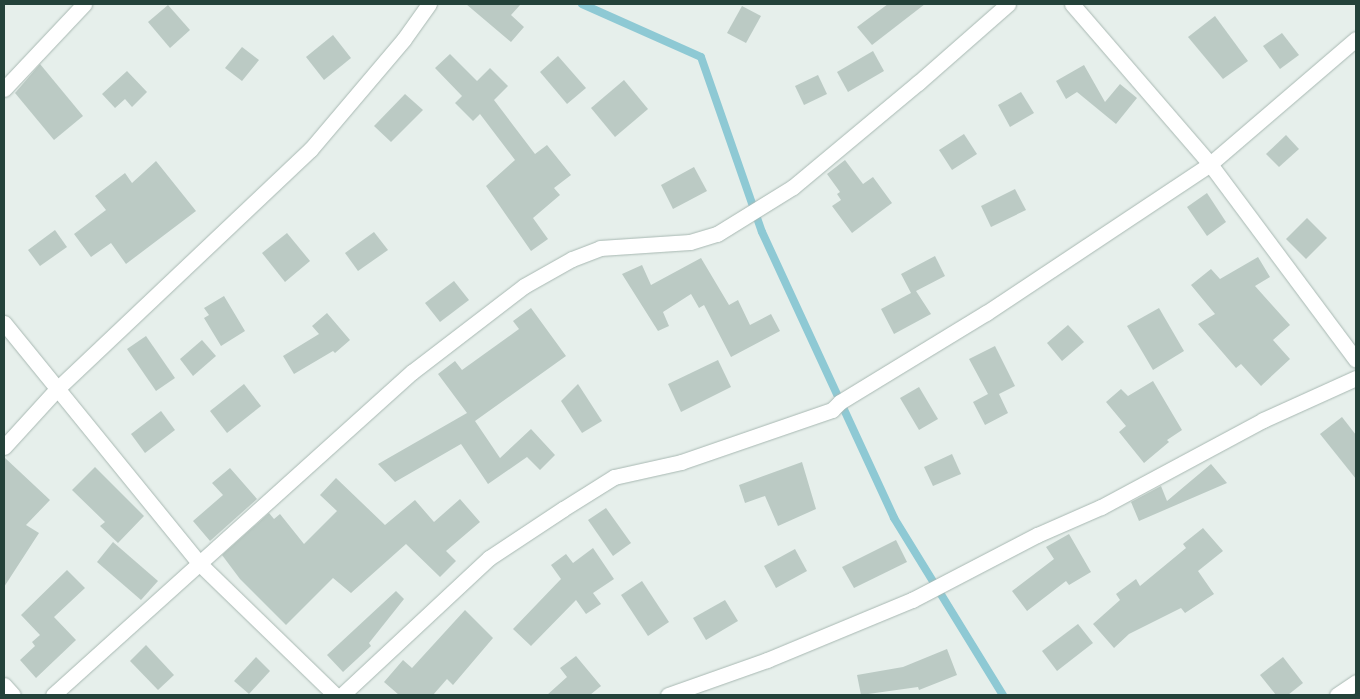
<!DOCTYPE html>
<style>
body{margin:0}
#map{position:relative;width:1360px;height:699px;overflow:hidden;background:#e6efeb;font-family:Karla,sans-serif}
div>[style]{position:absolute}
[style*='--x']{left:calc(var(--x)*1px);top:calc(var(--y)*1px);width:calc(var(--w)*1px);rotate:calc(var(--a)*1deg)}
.stream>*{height:8px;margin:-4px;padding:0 4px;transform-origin:4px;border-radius:4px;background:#8ec9d4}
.building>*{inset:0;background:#bbcac4}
.roads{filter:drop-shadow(0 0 1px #a8b8b2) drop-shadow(0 0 1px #a8b8b2)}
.minor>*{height:15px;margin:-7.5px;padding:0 7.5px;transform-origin:7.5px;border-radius:7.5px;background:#fff}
span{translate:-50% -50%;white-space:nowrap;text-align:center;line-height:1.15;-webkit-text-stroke:4px #f7fbf9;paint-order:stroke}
.frame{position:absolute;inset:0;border:5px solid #24423a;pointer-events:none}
</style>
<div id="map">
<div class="stream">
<div style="--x:582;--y:4;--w:130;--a:24"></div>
<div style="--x:701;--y:57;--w:185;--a:70.8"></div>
<div style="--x:762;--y:232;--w:315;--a:65.2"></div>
<div style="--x:894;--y:518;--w:208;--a:58.4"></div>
</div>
<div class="building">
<div style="clip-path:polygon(466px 4px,521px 4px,511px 15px,524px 27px,511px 42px)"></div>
<div style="clip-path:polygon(888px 4px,925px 4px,872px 45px,857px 27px)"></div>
<div style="clip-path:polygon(168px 5px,190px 30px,170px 48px,148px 22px)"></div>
<div style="clip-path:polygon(742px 6px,761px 16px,746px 43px,727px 33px)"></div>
<div style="clip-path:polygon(1215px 16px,1248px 61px,1223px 79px,1188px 37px)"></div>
<div style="clip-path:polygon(1282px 33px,1299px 55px,1280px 69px,1263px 46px)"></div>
<div style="clip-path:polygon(333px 35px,351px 58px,324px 80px,306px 57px)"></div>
<div style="clip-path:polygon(242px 47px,259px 60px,242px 81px,225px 68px)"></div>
<div style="clip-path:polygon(873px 51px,884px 71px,848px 92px,837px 72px)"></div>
<div style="clip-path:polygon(450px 54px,477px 81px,490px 68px,508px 86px,494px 100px,535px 154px,547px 145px,571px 175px,554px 188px,560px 195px,533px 218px,548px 239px,531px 251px,486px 186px,515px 160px,480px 114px,473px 121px,455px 103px,462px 96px,435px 68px)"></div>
<div style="clip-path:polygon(558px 56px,586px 88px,567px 104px,540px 72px)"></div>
<div style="clip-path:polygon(40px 64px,83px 116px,54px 140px,15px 93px)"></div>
<div style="clip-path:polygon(1084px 65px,1105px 102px,1120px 84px,1137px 98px,1116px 124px,1077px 92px,1066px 99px,1056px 81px)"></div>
<div style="clip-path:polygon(127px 71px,147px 92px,132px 107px,125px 99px,115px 108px,102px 94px)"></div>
<div style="clip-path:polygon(818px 75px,827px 94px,804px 105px,795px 86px)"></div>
<div style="clip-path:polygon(624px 80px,648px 109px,615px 137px,591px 108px)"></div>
<div style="clip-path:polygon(1021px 92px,1034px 113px,1010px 127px,998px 105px)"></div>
<div style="clip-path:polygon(405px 94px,423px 110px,391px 142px,374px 126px)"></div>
<div style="clip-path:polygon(964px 134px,977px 154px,952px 170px,939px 150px)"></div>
<div style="clip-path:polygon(1286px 135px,1299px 149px,1279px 167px,1266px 154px)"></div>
<div style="clip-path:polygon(845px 160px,863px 184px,873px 177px,892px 203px,852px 233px,832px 206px,841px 200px,837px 194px,840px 192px,827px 174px)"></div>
<div style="clip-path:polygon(156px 161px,196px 211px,126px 264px,111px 243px,91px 257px,74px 234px,106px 210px,95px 196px,125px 173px,132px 183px)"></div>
<div style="clip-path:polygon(694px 167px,707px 191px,673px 209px,661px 185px)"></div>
<div style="clip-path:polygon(1015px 189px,1026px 210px,991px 227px,981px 206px)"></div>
<div style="clip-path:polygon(1207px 193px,1226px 222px,1207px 236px,1187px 207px)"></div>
<div style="clip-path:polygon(1307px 218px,1327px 238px,1306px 259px,1286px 239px)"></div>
<div style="clip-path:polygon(55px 230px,67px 247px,40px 266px,28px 250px)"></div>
<div style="clip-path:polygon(374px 232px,388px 250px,358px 271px,345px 253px)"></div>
<div style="clip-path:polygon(287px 233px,310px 261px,285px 282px,262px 253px)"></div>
<div style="clip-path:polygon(935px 256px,945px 276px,916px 291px,931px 314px,894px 334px,881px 309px,911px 293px,901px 274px)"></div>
<div style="clip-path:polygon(1258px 257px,1270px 277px,1255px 286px,1290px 325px,1273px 340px,1290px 359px,1261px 386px,1241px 364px,1236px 368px,1198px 324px,1215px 314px,1191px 285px,1211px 269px,1220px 279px)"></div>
<div style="clip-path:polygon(701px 258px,729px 305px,738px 300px,750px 325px,771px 314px,780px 331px,731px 357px,704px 305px,699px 308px,691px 294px,663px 312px,669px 326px,658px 331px,622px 274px,642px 265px,651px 285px)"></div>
<div style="clip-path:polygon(454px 281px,469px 300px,440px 322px,425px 303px)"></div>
<div style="clip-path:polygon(224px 296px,245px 331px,221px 346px,204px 318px,209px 315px,204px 308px)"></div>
<div style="clip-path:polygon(531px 308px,566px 356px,475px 421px,500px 458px,531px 429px,555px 455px,540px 470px,527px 457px,488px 484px,461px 444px,395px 482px,378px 464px,467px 413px,438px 374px,455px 361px,462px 370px,519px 329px,513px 321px)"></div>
<div style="clip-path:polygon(1159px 308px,1184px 351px,1153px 370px,1127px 326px)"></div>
<div style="clip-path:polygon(327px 313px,350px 340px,335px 353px,333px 351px,294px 374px,283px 356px,319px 334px,312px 326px)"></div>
<div style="clip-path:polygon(1068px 325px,1084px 342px,1062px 361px,1047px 343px)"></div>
<div style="clip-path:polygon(146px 336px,175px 378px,156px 391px,127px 349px)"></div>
<div style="clip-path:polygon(202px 340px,216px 356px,193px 376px,180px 359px)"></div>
<div style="clip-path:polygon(995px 346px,1015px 386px,999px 394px,1008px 413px,985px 425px,973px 402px,988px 394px,969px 359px)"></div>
<div style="clip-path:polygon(718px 360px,731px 387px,681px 412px,668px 384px)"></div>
<div style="clip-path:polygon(1153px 381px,1182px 430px,1167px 440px,1169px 442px,1144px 463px,1119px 432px,1126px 426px,1106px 402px,1121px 389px,1128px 396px)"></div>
<div style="clip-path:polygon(244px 384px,261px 406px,227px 433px,210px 411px)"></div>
<div style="clip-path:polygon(578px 384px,602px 421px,582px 433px,561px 401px)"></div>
<div style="clip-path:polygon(919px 387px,938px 419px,919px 430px,900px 398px)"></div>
<div style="clip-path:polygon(161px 411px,175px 430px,145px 453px,131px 434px)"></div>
<div style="clip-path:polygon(1342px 417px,1356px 435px,1356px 479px,1320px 434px)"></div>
<div style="clip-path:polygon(952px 454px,961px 474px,933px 486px,924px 467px)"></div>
<div style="clip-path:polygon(4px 457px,50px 500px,26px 525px,39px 533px,4px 587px)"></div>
<div style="clip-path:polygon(802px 462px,816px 509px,778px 526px,765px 496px,745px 503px,739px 485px)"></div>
<div style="clip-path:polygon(1211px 464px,1227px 483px,1139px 521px,1131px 502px,1161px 486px,1167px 501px)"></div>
<div style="clip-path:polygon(95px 467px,144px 516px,118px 543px,100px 526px,105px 522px,72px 490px)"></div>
<div style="clip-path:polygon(230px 468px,257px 499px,210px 541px,193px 521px,223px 495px,212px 483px)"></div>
<div style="clip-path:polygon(336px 478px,385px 525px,415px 500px,434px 522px,460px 499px,480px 522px,446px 551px,456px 561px,440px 577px,406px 544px,351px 593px,333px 578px,286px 625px,240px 579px,222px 555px,269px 513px,274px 519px,280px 514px,304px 544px,337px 511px,320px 495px)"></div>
<div style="clip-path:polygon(606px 508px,631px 543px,613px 556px,588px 520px)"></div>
<div style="clip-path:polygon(1203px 528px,1223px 551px,1198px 571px,1214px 594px,1185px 613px,1181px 608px,1129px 634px,1114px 648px,1093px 624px,1120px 600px,1116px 594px,1136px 579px,1140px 586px,1186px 548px,1183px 544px)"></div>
<div style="clip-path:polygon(1069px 534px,1091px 572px,1069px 585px,1066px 581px,1027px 611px,1012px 591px,1054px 559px,1046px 547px)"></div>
<div style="clip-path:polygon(896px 540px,907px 562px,854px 588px,842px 567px)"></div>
<div style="clip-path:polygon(113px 542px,158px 581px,141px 600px,97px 562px)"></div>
<div style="clip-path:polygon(593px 548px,614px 579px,593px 593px,601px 604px,586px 614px,576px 600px,531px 646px,513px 629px,561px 579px,551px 565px,566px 554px,573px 563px)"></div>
<div style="clip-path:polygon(795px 549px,807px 571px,776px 588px,764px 566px)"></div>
<div style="clip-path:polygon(67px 570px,85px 588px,54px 617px,76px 640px,36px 678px,20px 660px,35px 646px,32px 642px,40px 635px,21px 615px)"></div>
<div style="clip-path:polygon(642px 581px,669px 622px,648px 636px,621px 595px)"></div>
<div style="clip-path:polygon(396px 591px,404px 599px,369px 643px,371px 646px,343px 672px,327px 655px)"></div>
<div style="clip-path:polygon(725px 600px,738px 621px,706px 640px,693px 618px)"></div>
<div style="clip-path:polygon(465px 610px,493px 638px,453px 685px,447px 679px,433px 695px,399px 695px,384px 682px,403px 660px,412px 668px)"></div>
<div style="clip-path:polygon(1078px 624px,1093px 643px,1057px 671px,1042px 651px)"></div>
<div style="clip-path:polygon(146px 645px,174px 675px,158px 690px,130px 661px)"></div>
<div style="clip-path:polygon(947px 649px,957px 675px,919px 690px,918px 687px,861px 695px,857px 675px,903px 667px)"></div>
<div style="clip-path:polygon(576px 656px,601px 686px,590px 695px,547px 695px,567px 677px,560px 668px)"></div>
<div style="clip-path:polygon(256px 657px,270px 671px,249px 694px,234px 681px)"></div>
<div style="clip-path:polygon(1283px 657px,1303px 683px,1288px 695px,1276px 695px,1260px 675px)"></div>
</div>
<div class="roads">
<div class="minor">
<div style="--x:1072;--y:4;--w:211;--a:49.2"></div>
<div style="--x:1210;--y:164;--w:244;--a:53.3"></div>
<div style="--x:4;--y:89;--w:117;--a:-46.7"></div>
<div style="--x:4;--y:323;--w:311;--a:50.9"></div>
<div style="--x:200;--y:564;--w:188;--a:44.1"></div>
<div style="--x:4;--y:447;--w:79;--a:-47.6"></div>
<div style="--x:57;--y:389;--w:348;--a:-43.4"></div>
<div style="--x:310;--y:150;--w:145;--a:-49.7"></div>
<div style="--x:404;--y:39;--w:43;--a:-54.5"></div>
<div style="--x:4;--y:685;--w:13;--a:48"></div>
<div style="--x:53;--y:695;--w:483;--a:-42"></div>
<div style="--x:412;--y:372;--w:141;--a:-37.5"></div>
<div style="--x:524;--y:286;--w:55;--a:-29.4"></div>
<div style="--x:572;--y:259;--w:30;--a:-21"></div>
<div style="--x:600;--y:248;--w:90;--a:-3.8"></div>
<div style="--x:690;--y:242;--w:28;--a:-17"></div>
<div style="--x:717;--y:234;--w:89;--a:-31.7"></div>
<div style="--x:793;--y:187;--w:163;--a:-39.8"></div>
<div style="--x:918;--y:83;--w:120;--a:-41.3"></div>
<div style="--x:342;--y:695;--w:201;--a:-43"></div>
<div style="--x:489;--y:558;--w:89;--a:-33.5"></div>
<div style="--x:563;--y:509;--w:60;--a:-32.1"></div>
<div style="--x:614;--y:477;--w:69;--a:-12.6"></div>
<div style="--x:681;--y:462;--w:160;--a:-19"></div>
<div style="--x:832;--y:410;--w:11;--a:-45"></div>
<div style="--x:840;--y:402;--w:171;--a:-31.4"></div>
<div style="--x:986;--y:313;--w:269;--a:-33.6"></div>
<div style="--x:1210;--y:164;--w:192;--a:-40.6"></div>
<div style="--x:668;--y:695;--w:105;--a:-19.5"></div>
<div style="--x:767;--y:660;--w:157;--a:-22.5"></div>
<div style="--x:912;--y:600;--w:141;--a:-27.5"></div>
<div style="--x:1037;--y:535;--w:70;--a:-23.6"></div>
<div style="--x:1101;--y:507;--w:184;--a:-28.2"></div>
<div style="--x:1263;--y:420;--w:102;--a:-24.3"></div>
<div style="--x:1337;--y:695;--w:23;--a:-34"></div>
</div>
</div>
<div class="frame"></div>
</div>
